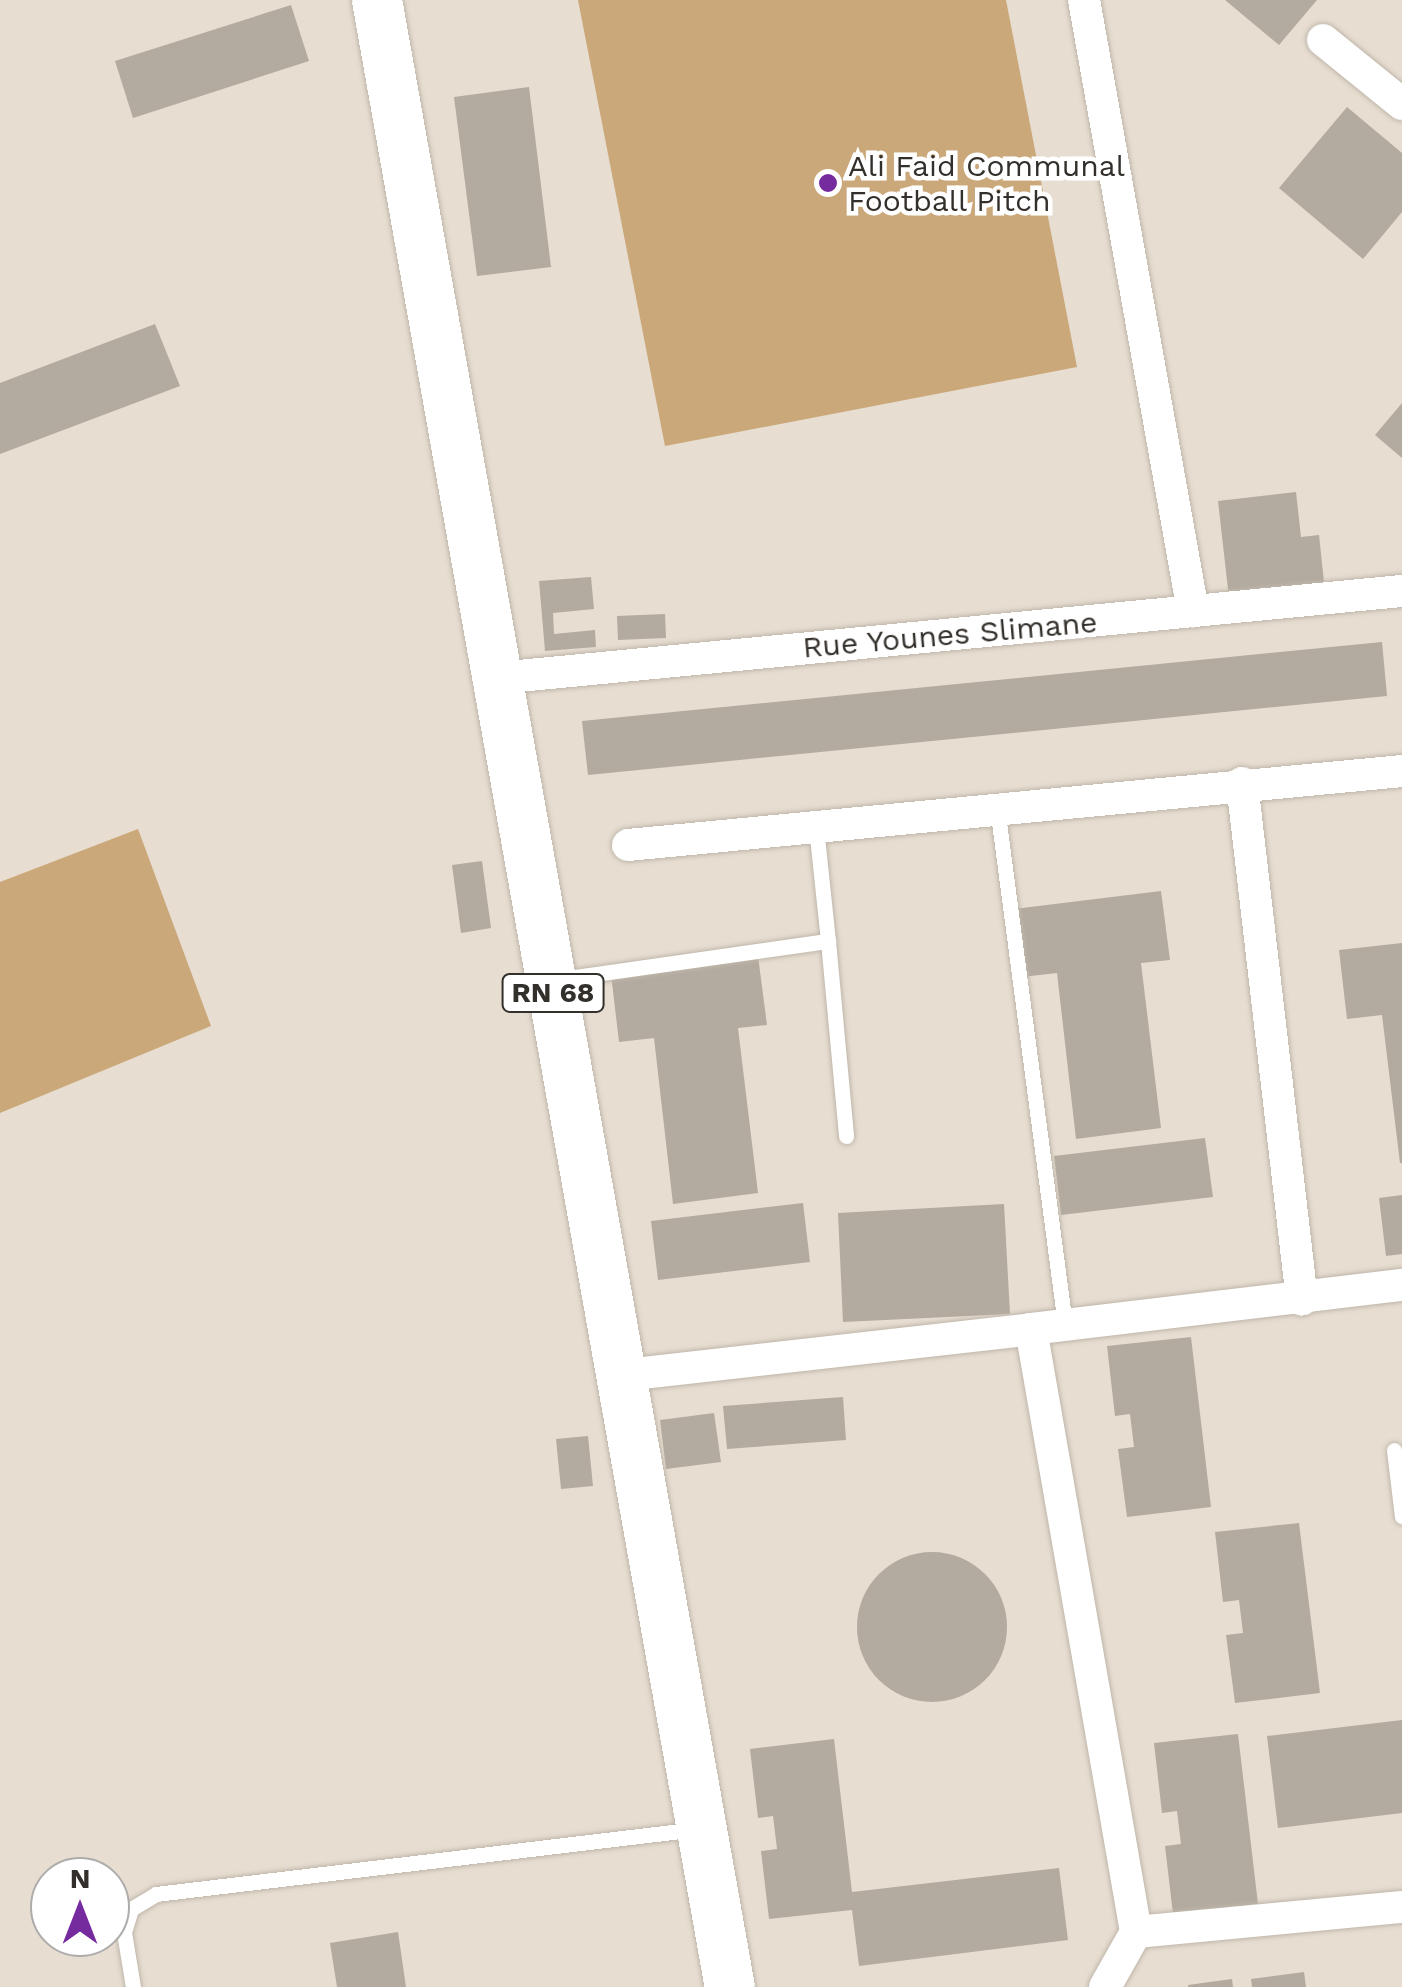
<!DOCTYPE html>
<style>
body{margin:0}
#map{position:relative;width:1402px;height:1987px;overflow:hidden;background:#e7ddd1;font-family:"Work Sans",sans-serif}
div>[style]{position:absolute}
[style*='--x']{left:calc(var(--x)*1px);top:calc(var(--y)*1px);width:calc(var(--w)*1px);rotate:calc(var(--a)*1deg)}
.green>*{inset:0;background:#caa879}
.building>*{inset:0;background:#b3ab9f}
.round{border-radius:50%}
.roads{filter:drop-shadow(0 0 2px #bfb6aa) drop-shadow(0 0 2px #bfb6aa)}
.service>*{height:15px;margin:-7.5px;padding:0 7.5px;transform-origin:7.5px;border-radius:7.5px;background:#fff}
.minor>*{height:32px;margin:-16px;padding:0 16px;transform-origin:16px;border-radius:16px;background:#fff}
.primary>*{height:50px;margin:-25px;padding:0 25px;transform-origin:25px;border-radius:25px;background:#fff}
.dots>*{width:28px;height:28px;translate:-50% -50%;box-sizing:border-box;border:5px solid #fff;border-radius:50%}
span{translate:-50% -50%;white-space:nowrap;text-align:center;line-height:1.15;-webkit-text-stroke:9px #fff;paint-order:stroke}
.shield-label span{padding:2px 8px;background:#fff;border:2px solid;border-radius:8px;-webkit-text-stroke-width:0}
.shield-label{font-size:28px;color:#332f2b;font-weight:700}
.poi-label{font-size:30px;color:#332f2b}
.left{translate:0 -50%;text-align:left}
.street-label{font-size:30px;color:#332f2b}
.north{position:absolute;left:30px;top:1857px;width:100px;height:100px;box-sizing:border-box;background:#fff;border:2px solid #adacaa;border-radius:50%;rotate:0deg;font-size:28px;font-weight:700;line-height:40px;text-align:center;color:#332f2b}
.north::after{content:'';display:block;margin:auto;width:35px;height:45px;background:#752b9e;clip-path:polygon(50% 0,100% 100%,50% 72%,0 100%)}
</style>
<div id="map">
<div class="green">
<div style="clip-path:polygon(578px 0,1006px 0,1077px 367px,665px 446px)"></div>
<div style="clip-path:polygon(138px 829px,211px 1026px,0 1113px,0 882px)"></div>
</div>
<div class="building">
<div style="clip-path:polygon(1225px 0,1317px 0,1279px 45px)"></div>
<div style="clip-path:polygon(291px 5px,309px 61px,133px 118px,115px 61px)"></div>
<div style="clip-path:polygon(529px 87px,551px 267px,477px 276px,454px 97px)"></div>
<div style="clip-path:polygon(1347px 107px,1402px 153px,1402px 212px,1363px 259px,1279px 188px)"></div>
<div style="clip-path:polygon(155px 324px,180px 386px,0 454px,0 383px)"></div>
<div style="clip-path:polygon(1402px 403px,1402px 458px,1375px 435px)"></div>
<div style="clip-path:polygon(1296px 492px,1301px 537px,1319px 535px,1324px 582px,1229px 598px,1218px 501px)"></div>
<div style="clip-path:polygon(591px 577px,594px 609px,553px 613px,554px 634px,595px 630px,596px 647px,545px 651px,539px 581px)"></div>
<div style="clip-path:polygon(665px 614px,666px 638px,618px 640px,617px 616px)"></div>
<div style="clip-path:polygon(1382px 642px,1387px 696px,588px 775px,582px 721px)"></div>
<div style="clip-path:polygon(482px 861px,491px 928px,461px 933px,452px 865px)"></div>
<div style="clip-path:polygon(1161px 891px,1170px 960px,1141px 963px,1161px 1128px,1076px 1139px,1057px 973px,1022px 977px,1014px 909px)"></div>
<div style="clip-path:polygon(1402px 943px,1402px 1163px,1400px 1163px,1382px 1015px,1347px 1019px,1339px 950px)"></div>
<div style="clip-path:polygon(758px 956px,767px 1025px,738px 1028px,758px 1193px,673px 1204px,654px 1038px,619px 1042px,611px 974px)"></div>
<div style="clip-path:polygon(1205px 1138px,1213px 1197px,1061px 1215px,1054px 1156px)"></div>
<div style="clip-path:polygon(1402px 1195px,1402px 1254px,1386px 1256px,1379px 1198px)"></div>
<div style="clip-path:polygon(803px 1203px,810px 1262px,658px 1280px,651px 1221px)"></div>
<div style="clip-path:polygon(1004px 1204px,1010px 1314px,843px 1322px,838px 1213px)"></div>
<div style="clip-path:polygon(1191px 1337px,1211px 1507px,1127px 1517px,1118px 1449px,1134px 1447px,1130px 1414px,1115px 1416px,1107px 1346px)"></div>
<div style="clip-path:polygon(843px 1397px,846px 1440px,727px 1449px,723px 1406px)"></div>
<div style="clip-path:polygon(714px 1413px,721px 1462px,666px 1469px,660px 1420px)"></div>
<div style="clip-path:polygon(588px 1436px,593px 1486px,561px 1489px,556px 1439px)"></div>
<div style="clip-path:polygon(1299px 1523px,1320px 1693px,1235px 1703px,1226px 1635px,1243px 1633px,1239px 1600px,1223px 1602px,1215px 1532px)"></div>
<div class="round" style="left:857px;top:1552px;width:150px;height:150px"></div>
<div style="clip-path:polygon(1402px 1720px,1402px 1813px,1278px 1828px,1267px 1736px)"></div>
<div style="clip-path:polygon(1238px 1734px,1258px 1904px,1173px 1914px,1165px 1846px,1181px 1844px,1177px 1811px,1162px 1813px,1154px 1743px)"></div>
<div style="clip-path:polygon(834px 1739px,852px 1892px,1059px 1868px,1068px 1940px,859px 1966px,852px 1910px,769px 1919px,761px 1851px,777px 1849px,773px 1816px,758px 1818px,750px 1749px)"></div>
<div style="clip-path:polygon(398px 1932px,406px 1987px,337px 1987px,330px 1943px)"></div>
<div style="clip-path:polygon(1304px 1972px,1306px 1987px,1252px 1987px,1251px 1979px)"></div>
<div style="clip-path:polygon(1232px 1979px,1233px 1987px,1188px 1987px,1188px 1985px)"></div>
</div>
<div class="roads">
<div class="service">
<div style="--x:997;--y:807;--w:522;--a:82.52"></div>
<div style="--x:828;--y:941;--w:196;--a:84.7"></div>
<div style="--x:560;--y:979;--w:271;--a:-8.1"></div>
<div style="--x:828;--y:941;--w:116;--a:-96"></div>
<div style="--x:1394;--y:1450;--w:67;--a:83.2"></div>
<div style="--x:133;--y:1987;--w:56;--a:-99.3"></div>
<div style="--x:124;--y:1932;--w:24;--a:-73"></div>
<div style="--x:131;--y:1909;--w:29;--a:-31"></div>
<div style="--x:156;--y:1894;--w:545;--a:-6.85"></div>
</div>
<div class="minor">
<div style="--x:1084;--y:0;--w:621;--a:79.89"></div>
<div style="--x:1323;--y:40;--w:102;--a:39"></div>
<div style="--x:498;--y:678;--w:908;--a:-5.5"></div>
<div style="--x:1242;--y:783;--w:520;--a:83.38"></div>
<div style="--x:628;--y:845;--w:778;--a:-5.46"></div>
<div style="--x:1031;--y:1329;--w:374;--a:-6.8"></div>
<div style="--x:624;--y:1375;--w:410;--a:-6.4"></div>
<div style="--x:1031;--y:1329;--w:612;--a:80.12"></div>
<div style="--x:1136;--y:1932;--w:63;--a:119.4"></div>
<div style="--x:1136;--y:1932;--w:267;--a:-5.4"></div>
</div>
<div class="primary">
<div style="--x:377;--y:0;--w:2018;--a:79.93"></div>
</div>
</div>
<div class="dots">
<div style="left:828px;top:183px;background:#752b9e"></div>
</div>
<div class="shield-label">
<span style="left:553px;top:993px">RN 68</span>
</div>
<div class="poi-label">
<span class="left" style="left:848px;top:183px">Ali Faid Communal<br>Football Pitch</span>
</div>
<div class="street-label">
<span style="left:950px;top:635px;rotate:-5deg">Rue Younes Slimane</span>
</div>
<div class="north">N</div>
</div>
